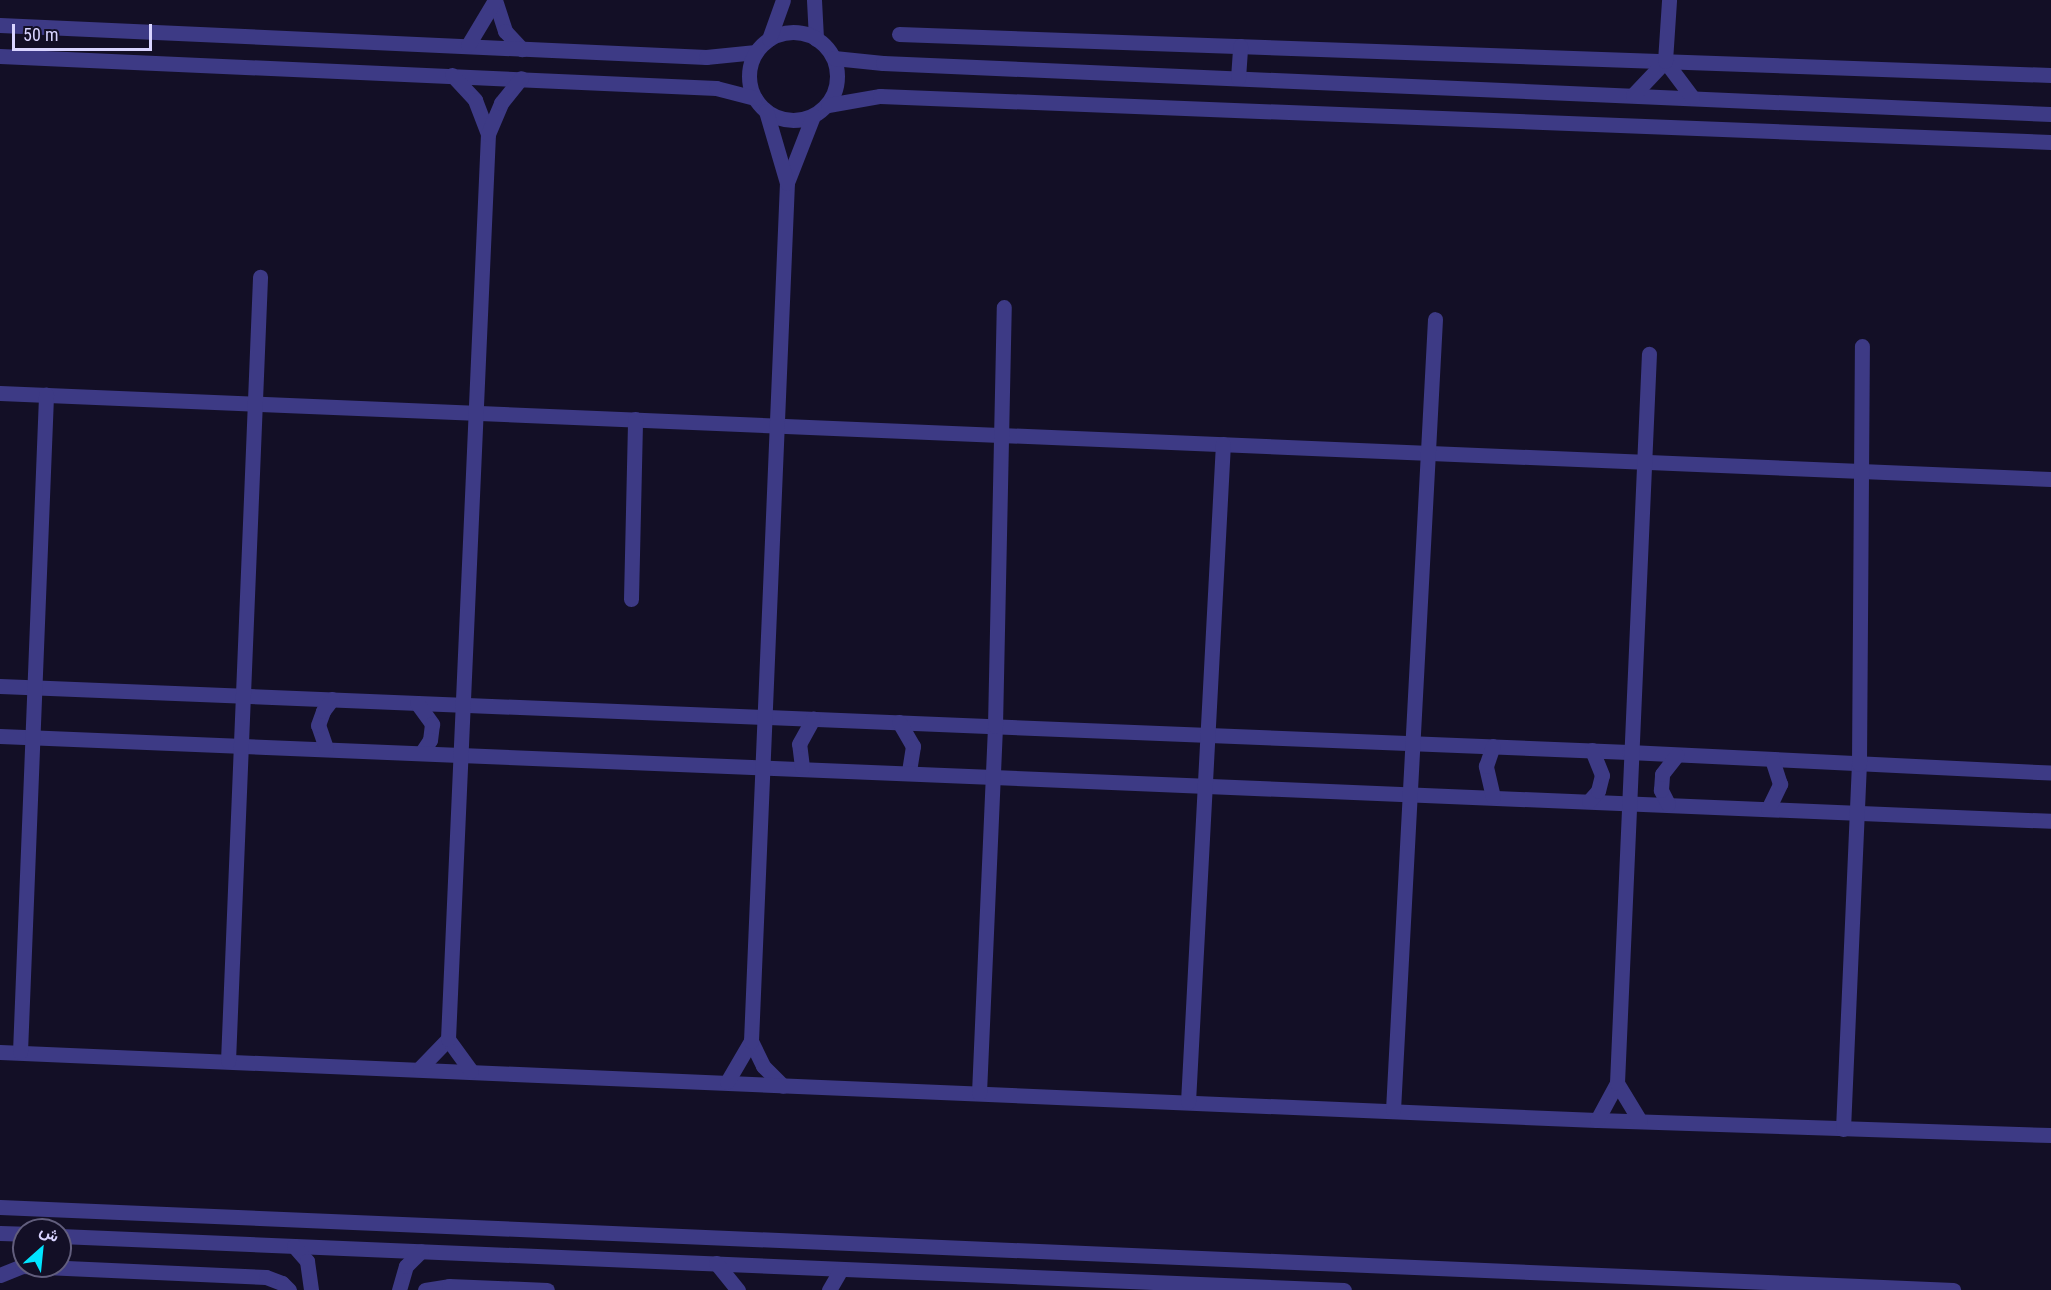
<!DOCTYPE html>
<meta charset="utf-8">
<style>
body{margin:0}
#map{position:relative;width:2051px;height:1290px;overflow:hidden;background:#130f26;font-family:"Roboto Condensed",Vazirmatn,sans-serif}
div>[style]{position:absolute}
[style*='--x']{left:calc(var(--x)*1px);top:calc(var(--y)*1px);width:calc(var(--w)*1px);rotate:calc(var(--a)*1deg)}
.minor>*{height:15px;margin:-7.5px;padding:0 7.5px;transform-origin:7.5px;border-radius:7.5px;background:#3d3a85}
.minor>.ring{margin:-7.5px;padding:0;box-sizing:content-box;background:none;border:15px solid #3d3a85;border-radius:50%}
span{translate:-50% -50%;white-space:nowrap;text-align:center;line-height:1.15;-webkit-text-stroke:4.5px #130f26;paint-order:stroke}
.north{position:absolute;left:12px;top:1218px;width:60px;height:60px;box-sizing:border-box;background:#130f26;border:2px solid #625e7d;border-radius:50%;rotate:27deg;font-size:16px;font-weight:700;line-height:24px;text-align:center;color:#d9d4ff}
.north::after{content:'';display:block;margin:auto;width:21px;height:27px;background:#00e5ff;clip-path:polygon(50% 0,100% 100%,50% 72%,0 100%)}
.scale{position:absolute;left:12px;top:24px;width:140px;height:27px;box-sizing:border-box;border:3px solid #d9d4ff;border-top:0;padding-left:8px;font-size:18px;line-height:21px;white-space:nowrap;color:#d9d4ff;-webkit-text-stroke:4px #130f26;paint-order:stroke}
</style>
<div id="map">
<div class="minor">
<div style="--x:495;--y:0;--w:33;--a:72"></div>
<div style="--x:505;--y:31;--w:25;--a:47"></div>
<div style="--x:814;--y:0;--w:39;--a:87"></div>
<div style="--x:0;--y:25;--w:707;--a:2.6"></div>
<div style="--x:706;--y:57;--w:50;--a:-5.7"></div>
<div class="ring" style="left:749px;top:32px;width:73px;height:73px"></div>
<div style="--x:899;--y:34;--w:1153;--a:2.04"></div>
<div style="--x:769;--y:39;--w:41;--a:-70.3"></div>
<div style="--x:468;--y:45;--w:52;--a:-59"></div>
<div style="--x:0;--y:56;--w:717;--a:2.56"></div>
<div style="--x:716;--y:88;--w:40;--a:14.4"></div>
<div style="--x:834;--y:58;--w:49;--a:5.8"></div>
<div style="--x:883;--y:63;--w:1169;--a:2.5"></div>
<div style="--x:1665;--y:61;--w:45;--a:53.1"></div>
<div style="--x:452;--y:75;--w:34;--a:47"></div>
<div style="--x:475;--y:100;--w:36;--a:69"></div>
<div style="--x:1238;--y:78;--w:32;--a:-86"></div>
<div style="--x:1633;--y:95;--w:47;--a:-46.7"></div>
<div style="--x:1665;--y:61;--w:61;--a:-86.2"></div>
<div style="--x:828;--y:105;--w:53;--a:-9.8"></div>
<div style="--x:880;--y:96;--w:1172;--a:2.25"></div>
<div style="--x:788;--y:180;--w:69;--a:-68.7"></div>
<div style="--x:0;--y:393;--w:2053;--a:2.4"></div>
<div style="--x:631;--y:599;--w:180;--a:-88.7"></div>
<div style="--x:0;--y:686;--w:1630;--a:2.32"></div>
<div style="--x:1629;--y:752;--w:423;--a:2.8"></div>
<div style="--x:417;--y:703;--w:26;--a:54"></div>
<div style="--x:432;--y:724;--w:16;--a:97"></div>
<div style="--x:430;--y:740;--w:14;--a:124"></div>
<div style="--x:899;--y:722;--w:28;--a:60"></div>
<div style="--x:913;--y:746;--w:25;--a:99"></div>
<div style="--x:0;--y:736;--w:2053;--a:2.37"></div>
<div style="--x:326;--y:748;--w:24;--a:-109"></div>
<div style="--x:318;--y:725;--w:15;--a:-70"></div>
<div style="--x:323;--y:711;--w:15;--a:-53"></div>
<div style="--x:802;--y:767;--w:23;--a:-97"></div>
<div style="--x:799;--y:744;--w:29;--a:-61"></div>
<div style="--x:1493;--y:797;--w:32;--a:-103"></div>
<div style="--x:1486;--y:766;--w:21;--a:-71"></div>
<div style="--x:1589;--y:801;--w:13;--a:-48"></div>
<div style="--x:1598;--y:791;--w:16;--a:-76"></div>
<div style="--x:1602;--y:775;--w:27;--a:-112"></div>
<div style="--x:1668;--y:804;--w:16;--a:-117"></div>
<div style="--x:1661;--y:790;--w:16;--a:-86"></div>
<div style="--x:1662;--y:774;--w:24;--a:-52"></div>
<div style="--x:1768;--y:809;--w:28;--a:-64"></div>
<div style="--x:1780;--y:784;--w:26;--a:-108"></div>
<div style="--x:751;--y:1041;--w:28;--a:64"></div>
<div style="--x:763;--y:1066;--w:28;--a:45"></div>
<div style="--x:0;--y:1052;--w:1598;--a:2.44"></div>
<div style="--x:1597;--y:1120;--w:454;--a:1.9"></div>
<div style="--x:20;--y:1052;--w:658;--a:-87.73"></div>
<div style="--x:228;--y:1061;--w:785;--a:-87.66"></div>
<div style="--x:420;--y:1068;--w:40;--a:-46"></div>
<div style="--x:471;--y:1071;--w:39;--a:-126"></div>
<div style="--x:448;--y:1039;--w:906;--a:-87.47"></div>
<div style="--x:488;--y:134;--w:34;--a:-67"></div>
<div style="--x:501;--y:103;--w:32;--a:-51"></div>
<div style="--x:727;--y:1082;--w:48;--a:-59.7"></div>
<div style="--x:751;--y:1041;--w:859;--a:-87.6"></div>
<div style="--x:787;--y:183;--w:75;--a:-106.3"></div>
<div style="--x:979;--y:1093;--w:367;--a:-87.5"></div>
<div style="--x:995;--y:726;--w:419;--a:-88.8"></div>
<div style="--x:1188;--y:1102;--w:659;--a:-86.96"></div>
<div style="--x:1393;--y:1110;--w:792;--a:-86.96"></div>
<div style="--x:1597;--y:1120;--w:42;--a:-61.6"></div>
<div style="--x:1640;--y:1121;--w:44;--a:-121.2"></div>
<div style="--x:1617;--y:1083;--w:730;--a:-87.49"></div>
<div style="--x:1843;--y:1129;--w:365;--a:-87.5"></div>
<div style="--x:1859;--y:764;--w:418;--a:-89.6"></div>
<div style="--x:0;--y:1207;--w:1955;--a:2.43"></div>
<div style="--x:0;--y:1233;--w:24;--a:2"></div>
<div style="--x:60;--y:1236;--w:1285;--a:2.41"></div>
<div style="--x:294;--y:1246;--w:20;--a:49"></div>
<div style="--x:307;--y:1261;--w:29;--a:82"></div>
<div style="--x:716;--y:1263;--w:35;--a:51"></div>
<div style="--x:0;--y:1275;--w:24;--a:-22"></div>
<div style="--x:22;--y:1266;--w:244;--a:2.6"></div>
<div style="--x:266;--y:1277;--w:17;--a:21"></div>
<div style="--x:282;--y:1283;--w:10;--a:45"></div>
<div style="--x:399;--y:1290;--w:25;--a:-74"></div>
<div style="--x:406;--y:1266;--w:21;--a:-45"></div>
<div style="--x:425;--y:1290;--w:24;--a:-9"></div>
<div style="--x:449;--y:1286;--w:98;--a:2.3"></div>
<div style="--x:829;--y:1290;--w:24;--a:-60"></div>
</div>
<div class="north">ش</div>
<div class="scale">50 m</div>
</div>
